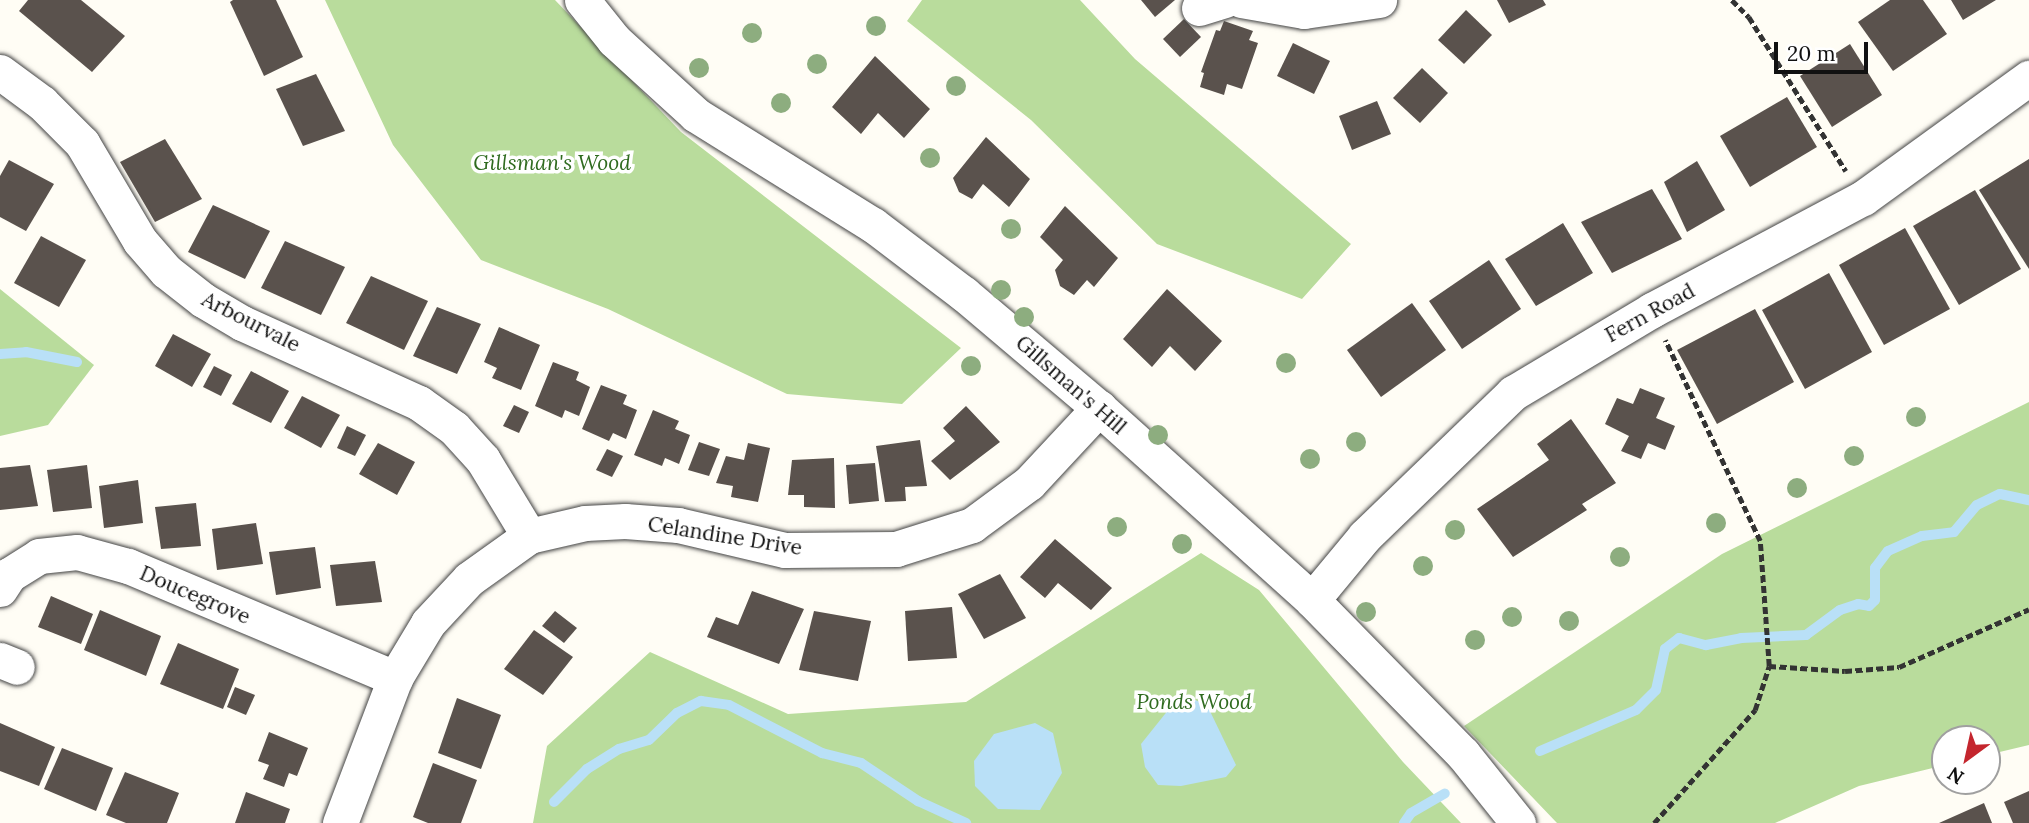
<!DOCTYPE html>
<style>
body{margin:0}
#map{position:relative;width:2029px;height:823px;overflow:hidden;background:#fffdf5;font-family:Lora,serif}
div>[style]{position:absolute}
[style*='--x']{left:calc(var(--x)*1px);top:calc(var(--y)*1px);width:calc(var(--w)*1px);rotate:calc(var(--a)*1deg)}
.forest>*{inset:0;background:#b9dc9c}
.water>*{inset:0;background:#b9e0f7}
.stream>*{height:10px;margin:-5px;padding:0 5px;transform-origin:5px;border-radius:5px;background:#b9e0f7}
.building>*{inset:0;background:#5a524d}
.path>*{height:4.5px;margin-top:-2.25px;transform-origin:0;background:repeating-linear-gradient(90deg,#333 0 7px,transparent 0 10.5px)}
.roads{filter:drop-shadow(0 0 2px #444) drop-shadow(0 0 2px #444)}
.minor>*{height:35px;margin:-17.5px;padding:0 17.5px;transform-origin:17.5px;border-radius:17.5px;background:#fff}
.trees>*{width:20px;height:20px;margin:-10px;border-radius:50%;background:#8dad7f}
span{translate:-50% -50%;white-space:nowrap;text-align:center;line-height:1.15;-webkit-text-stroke:7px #fff;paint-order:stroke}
.park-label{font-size:21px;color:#2f6b1f;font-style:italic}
.street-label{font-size:21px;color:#111}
.north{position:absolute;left:1931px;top:725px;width:70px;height:70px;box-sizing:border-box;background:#fff;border:2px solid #a0a0a0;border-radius:50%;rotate:213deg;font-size:19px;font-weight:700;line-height:28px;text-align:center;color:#111}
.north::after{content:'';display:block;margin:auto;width:24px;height:32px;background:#c4262e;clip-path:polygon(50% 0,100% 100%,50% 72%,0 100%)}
.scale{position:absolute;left:1774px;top:42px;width:94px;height:32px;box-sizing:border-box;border:4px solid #111;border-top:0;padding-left:9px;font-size:21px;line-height:24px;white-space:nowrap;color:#111;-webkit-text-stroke:5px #fff;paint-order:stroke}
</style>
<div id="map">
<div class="forest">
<div style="clip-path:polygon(325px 0,555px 0,681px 132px,961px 348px,902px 404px,787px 394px,608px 309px,481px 260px,393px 145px)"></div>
<div style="clip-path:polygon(922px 0,1080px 0,1135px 59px,1351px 244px,1302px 299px,1157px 244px,1031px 120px,907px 21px)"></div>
<div style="clip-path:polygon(0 289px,94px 365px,48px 425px,0 436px)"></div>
<div style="clip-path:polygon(2029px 402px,2029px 745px,1987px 755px,1987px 739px,1945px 739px,1945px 765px,1859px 786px,1775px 823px,1557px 823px,1464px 726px,1722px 554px)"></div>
<div style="clip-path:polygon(1201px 553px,1259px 590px,1403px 762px,1461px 823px,533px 823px,547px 746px,650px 652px,788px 714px,966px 702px)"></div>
</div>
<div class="water">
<div style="clip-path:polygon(1181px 694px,1207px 705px,1236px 765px,1226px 777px,1181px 786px,1158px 785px,1145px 767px,1141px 744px)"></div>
<div style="clip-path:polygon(1035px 723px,1053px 733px,1062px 773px,1040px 810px,998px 809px,975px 786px,974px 761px,994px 734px)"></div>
</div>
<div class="stream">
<div style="--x:0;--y:354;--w:26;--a:-4"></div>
<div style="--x:26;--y:352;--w:52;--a:11.1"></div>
<div style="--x:1540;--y:751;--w:104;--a:-23.1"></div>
<div style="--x:1636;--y:710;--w:28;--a:-45"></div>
<div style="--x:1656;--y:690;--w:42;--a:-77.6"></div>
<div style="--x:1665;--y:649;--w:18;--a:-38"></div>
<div style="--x:1679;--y:638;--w:28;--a:15"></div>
<div style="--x:1706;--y:645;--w:36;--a:-11"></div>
<div style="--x:1741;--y:638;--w:65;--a:-2.6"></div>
<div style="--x:1806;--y:635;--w:42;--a:-36.3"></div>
<div style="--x:1840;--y:610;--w:19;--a:-18"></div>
<div style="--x:1858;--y:604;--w:11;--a:10"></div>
<div style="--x:1869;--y:606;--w:8;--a:-45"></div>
<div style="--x:1875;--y:600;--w:32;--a:-90"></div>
<div style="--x:1875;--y:568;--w:21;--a:-53"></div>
<div style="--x:1888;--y:551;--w:37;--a:-24"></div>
<div style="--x:1922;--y:536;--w:32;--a:-7"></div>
<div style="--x:1954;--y:532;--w:35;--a:-50"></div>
<div style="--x:1977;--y:505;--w:25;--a:-26"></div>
<div style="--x:2000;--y:494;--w:30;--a:12"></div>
<div style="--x:554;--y:802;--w:47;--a:-45"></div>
<div style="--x:587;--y:769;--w:38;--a:-32"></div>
<div style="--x:619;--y:749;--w:31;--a:-17"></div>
<div style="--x:649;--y:740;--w:39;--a:-44"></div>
<div style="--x:677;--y:713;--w:27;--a:-27"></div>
<div style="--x:701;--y:701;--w:28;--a:8"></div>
<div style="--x:729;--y:705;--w:105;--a:27.3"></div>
<div style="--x:822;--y:753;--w:40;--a:14.4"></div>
<div style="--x:861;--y:763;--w:69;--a:33.7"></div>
<div style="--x:918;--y:801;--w:53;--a:24.6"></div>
<div style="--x:1404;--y:823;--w:12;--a:-55"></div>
<div style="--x:1411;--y:813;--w:39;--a:-30"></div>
</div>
<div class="building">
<div style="clip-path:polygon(28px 0,81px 0,125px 36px,92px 72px,19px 11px)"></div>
<div style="clip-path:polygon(233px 0,276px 0,303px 57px,264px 76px,230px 2px)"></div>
<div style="clip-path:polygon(1141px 0,1175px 0,1155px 17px)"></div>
<div style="clip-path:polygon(1497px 0,1543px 0,1546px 5px,1509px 23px)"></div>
<div style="clip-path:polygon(1890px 0,1923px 0,1947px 34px,1893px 71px,1858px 22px)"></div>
<div style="clip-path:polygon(1951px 0,1996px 0,1963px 20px)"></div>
<div style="clip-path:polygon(1466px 10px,1492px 35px,1464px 64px,1438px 40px)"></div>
<div style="clip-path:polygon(1184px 19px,1201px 37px,1180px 57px,1163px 39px)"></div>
<div style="clip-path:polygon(1224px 21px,1253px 31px,1249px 40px,1258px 43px,1242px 89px,1227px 84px,1224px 95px,1200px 87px,1204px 73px,1201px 72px,1216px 30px,1220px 31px)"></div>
<div style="clip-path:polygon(1293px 43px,1330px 61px,1314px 94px,1277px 76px)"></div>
<div style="clip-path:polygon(1850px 44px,1882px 95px,1832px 127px,1800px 76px)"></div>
<div style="clip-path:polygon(875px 56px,930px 109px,904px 138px,878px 113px,861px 134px,832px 107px)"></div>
<div style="clip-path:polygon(1422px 68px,1448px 93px,1420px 123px,1393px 98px)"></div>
<div style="clip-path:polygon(316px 74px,345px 131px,303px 146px,276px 89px)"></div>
<div style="clip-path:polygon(1787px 97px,1817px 147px,1750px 187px,1720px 136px)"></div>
<div style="clip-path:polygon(1377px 101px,1391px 134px,1352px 150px,1339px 116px)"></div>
<div style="clip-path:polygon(986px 137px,1030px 179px,1009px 207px,983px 184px,972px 199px,959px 192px,953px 178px)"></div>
<div style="clip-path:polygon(165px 139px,202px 199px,155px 222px,120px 162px)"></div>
<div style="clip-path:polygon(2029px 159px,2029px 269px,1979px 190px)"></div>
<div style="clip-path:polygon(9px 160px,54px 184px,26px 231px,0 217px,0 176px)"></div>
<div style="clip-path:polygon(1697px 161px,1725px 210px,1687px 232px,1664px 182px)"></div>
<div style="clip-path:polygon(1652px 189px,1682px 239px,1612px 273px,1581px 222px)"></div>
<div style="clip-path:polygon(1975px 190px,2021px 269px,1959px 305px,1913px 226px)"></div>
<div style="clip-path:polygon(213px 205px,270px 231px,245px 279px,188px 252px)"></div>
<div style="clip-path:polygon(1065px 206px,1118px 258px,1094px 287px,1087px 280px,1074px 295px,1060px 286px,1055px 270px,1063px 260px,1040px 237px)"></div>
<div style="clip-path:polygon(1563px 223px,1593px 273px,1536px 306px,1505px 259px)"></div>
<div style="clip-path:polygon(1905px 228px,1950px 309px,1884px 345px,1839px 265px)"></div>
<div style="clip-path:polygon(41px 236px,86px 260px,59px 307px,14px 283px)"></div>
<div style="clip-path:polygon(285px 241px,345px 267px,321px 315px,261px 288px)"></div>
<div style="clip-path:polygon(1489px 260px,1521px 309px,1462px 349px,1429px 301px)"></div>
<div style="clip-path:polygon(1829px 273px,1872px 352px,1805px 389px,1762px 310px)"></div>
<div style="clip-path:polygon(371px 276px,428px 301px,404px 350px,346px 323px)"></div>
<div style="clip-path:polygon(1167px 289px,1222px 341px,1195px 371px,1170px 346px,1152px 367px,1123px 339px)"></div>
<div style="clip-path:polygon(1412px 303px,1446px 350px,1381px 397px,1347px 350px)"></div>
<div style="clip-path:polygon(437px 307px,481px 324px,457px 374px,413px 356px)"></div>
<div style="clip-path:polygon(1755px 309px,1794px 382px,1717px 424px,1677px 350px)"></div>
<div style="clip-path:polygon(499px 327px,540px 345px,521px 390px,492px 378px,497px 368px,484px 362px)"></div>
<div style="clip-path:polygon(173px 334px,211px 354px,192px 387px,155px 366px)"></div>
<div style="clip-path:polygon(553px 362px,579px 372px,576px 380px,590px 387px,579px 416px,565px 410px,562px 418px,535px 406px)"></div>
<div style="clip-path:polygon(214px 366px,232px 375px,221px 396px,203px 387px)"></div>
<div style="clip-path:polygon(251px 371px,289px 391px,271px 423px,232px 404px)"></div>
<div style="clip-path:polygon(601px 385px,627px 395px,623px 404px,637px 410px,626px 439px,613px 433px,609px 441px,582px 429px)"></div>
<div style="clip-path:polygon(1640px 388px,1665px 398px,1656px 418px,1675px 426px,1665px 450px,1648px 443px,1641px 459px,1621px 451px,1629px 436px,1605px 424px,1617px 398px,1633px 404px)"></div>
<div style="clip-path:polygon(302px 396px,340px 415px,321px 448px,284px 428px)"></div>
<div style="clip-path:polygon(514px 405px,529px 412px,519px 433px,503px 426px)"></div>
<div style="clip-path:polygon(966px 406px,1000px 442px,950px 480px,931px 461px,955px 441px,943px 428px)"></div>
<div style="clip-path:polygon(653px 410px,679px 421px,675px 429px,690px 435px,679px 464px,665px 458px,662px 466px,634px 455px)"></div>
<div style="clip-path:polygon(1571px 419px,1616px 483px,1582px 504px,1587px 510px,1513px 557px,1477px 509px,1549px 460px,1537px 444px)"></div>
<div style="clip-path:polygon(347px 426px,366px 435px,355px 456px,337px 448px)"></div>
<div style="clip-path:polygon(920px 440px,927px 486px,905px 487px,906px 501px,885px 502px,876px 446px)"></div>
<div style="clip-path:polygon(699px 442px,720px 449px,709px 476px,688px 470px)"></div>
<div style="clip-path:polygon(378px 443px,415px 462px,397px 495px,359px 474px)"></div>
<div style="clip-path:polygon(748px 443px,770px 448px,758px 502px,731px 497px,733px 486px,716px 483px,726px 456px,744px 460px)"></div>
<div style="clip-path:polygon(607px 449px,623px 456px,612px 477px,596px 470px)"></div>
<div style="clip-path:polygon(834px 458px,835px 508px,804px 507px,804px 495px,788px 495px,792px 460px)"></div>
<div style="clip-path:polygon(875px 463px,879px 501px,849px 504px,846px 465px)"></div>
<div style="clip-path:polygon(30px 465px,38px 506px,0 510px,0 468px)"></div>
<div style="clip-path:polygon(87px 465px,92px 508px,53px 512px,47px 470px)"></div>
<div style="clip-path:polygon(138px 480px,143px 523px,104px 528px,99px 486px)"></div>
<div style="clip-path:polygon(196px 503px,201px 546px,161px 549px,155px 507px)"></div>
<div style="clip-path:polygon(256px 523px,263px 564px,217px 570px,212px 529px)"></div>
<div style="clip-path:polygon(1055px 539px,1112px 588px,1091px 610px,1058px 583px,1045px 598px,1020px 577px)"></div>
<div style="clip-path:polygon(315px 547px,321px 588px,276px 595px,269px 552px)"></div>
<div style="clip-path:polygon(375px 561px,382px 602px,336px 606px,330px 565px)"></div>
<div style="clip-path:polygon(1000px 574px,1026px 618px,984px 639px,958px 594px)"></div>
<div style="clip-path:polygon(752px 591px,804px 609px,779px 664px,707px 637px,716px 617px,738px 625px)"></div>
<div style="clip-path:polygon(51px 596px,93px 614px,81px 644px,38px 627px)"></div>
<div style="clip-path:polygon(952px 607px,957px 658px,908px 661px,905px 611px)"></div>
<div style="clip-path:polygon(100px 610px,161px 636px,146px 676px,84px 650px)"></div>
<div style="clip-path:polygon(555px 611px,577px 628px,564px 643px,542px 626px)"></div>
<div style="clip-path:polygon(814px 611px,871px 621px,858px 681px,799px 670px)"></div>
<div style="clip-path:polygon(534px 630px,573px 657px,543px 695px,504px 669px)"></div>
<div style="clip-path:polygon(178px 643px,239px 669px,223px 709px,160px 684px)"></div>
<div style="clip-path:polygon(235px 687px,255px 695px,246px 715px,227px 707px)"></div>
<div style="clip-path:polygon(457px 698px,501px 715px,481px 769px,438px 753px)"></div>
<div style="clip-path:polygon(0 723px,55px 747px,39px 786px,0 771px)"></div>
<div style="clip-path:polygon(269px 732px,308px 748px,297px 776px,289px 773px,284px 787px,263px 779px,269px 765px,258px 761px)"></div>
<div style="clip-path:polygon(62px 748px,113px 768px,96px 811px,44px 789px)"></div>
<div style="clip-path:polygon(433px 763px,477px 780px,461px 823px,428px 823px,413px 817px)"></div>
<div style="clip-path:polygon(125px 772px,179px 793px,167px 823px,126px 823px,106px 815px)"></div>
<div style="clip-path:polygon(2029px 791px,2029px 823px,2013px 823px,2004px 802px)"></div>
<div style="clip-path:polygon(246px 792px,290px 809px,285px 823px,235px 823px)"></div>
<div style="clip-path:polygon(1984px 803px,1992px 823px,1939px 823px)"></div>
</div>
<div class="path">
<div style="--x:1732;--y:0;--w:24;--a:45"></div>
<div style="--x:1749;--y:17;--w:182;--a:57.8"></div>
<div style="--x:1769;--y:666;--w:76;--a:3.8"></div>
<div style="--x:1845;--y:671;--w:54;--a:-4.2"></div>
<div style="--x:1899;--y:667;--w:142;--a:-24"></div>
<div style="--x:1654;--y:823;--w:152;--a:-48.2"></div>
<div style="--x:1755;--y:710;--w:46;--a:-72.3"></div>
<div style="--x:1769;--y:666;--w:125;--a:-94.1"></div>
<div style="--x:1760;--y:541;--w:222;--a:-115.3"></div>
</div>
<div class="roads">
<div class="minor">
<div style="--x:582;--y:0;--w:51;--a:51.3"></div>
<div style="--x:614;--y:40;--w:111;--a:42.4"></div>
<div style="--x:696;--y:115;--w:208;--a:31.9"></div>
<div style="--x:873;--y:225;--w:114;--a:37.2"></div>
<div style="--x:964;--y:294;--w:177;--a:40.2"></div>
<div style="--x:1099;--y:408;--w:287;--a:42"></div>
<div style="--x:1312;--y:600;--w:216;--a:45.6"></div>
<div style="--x:1463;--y:754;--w:88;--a:51.4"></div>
<div style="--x:1241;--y:0;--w:64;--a:9.9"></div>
<div style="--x:1304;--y:11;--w:76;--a:-8.3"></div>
<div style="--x:1199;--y:8;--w:27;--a:-17"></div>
<div style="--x:0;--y:72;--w:52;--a:36.4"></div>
<div style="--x:42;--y:103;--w:57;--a:45"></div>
<div style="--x:82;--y:143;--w:114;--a:59.4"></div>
<div style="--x:140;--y:241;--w:40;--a:49"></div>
<div style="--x:166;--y:271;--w:47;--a:38.1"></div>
<div style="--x:203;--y:300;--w:45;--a:30.5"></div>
<div style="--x:242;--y:323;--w:194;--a:24.3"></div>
<div style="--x:419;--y:403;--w:43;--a:35.5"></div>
<div style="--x:454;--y:428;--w:43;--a:47.8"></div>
<div style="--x:483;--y:460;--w:89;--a:58.8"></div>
<div style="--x:0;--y:589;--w:17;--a:-57"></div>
<div style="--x:9;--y:575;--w:36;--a:-32"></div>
<div style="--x:39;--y:556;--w:38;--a:-6"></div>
<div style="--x:77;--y:552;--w:53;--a:15.4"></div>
<div style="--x:128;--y:566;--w:290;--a:22.8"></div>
<div style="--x:1312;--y:600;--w:83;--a:-50.4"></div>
<div style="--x:1365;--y:536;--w:206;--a:-44"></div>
<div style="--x:1513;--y:393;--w:162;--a:-30.8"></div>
<div style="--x:1652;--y:310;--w:239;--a:-28"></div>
<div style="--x:1863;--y:198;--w:205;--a:-35.9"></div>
<div style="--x:0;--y:660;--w:18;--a:22"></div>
<div style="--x:340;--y:823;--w:155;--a:-69.2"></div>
<div style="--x:395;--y:678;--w:64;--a:-59"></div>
<div style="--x:428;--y:623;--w:60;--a:-47"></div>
<div style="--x:469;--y:579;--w:74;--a:-35.6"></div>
<div style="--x:529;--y:536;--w:57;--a:-13.1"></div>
<div style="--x:585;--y:523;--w:40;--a:-2.9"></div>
<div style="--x:625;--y:521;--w:53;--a:4.3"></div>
<div style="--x:678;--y:525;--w:110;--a:13.2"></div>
<div style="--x:785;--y:550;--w:111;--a:-0.5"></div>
<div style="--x:896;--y:549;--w:80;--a:-17.5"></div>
<div style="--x:972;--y:525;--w:71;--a:-36.4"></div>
<div style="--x:1029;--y:483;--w:103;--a:-47"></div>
</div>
</div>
<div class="trees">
<div style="left:876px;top:26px"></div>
<div style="left:752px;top:33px"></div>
<div style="left:817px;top:64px"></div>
<div style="left:699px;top:68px"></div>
<div style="left:956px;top:86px"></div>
<div style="left:781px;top:103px"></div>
<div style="left:930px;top:158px"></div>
<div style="left:1011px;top:229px"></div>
<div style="left:1001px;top:290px"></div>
<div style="left:1024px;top:317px"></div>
<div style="left:1286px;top:363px"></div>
<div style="left:971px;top:366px"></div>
<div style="left:1916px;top:417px"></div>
<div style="left:1158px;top:435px"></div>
<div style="left:1356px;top:442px"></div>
<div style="left:1854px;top:456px"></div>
<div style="left:1310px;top:459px"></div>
<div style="left:1797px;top:488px"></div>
<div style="left:1716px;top:523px"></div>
<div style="left:1117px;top:527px"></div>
<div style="left:1455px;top:530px"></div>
<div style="left:1182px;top:544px"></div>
<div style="left:1620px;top:557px"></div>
<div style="left:1423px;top:566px"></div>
<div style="left:1366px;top:612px"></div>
<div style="left:1512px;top:617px"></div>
<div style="left:1569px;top:621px"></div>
<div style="left:1475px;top:640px"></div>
</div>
<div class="park-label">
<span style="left:552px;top:163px">Gillsman's Wood</span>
<span style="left:1194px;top:702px">Ponds Wood</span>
</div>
<div class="street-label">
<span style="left:1650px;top:313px;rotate:-29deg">Fern Road</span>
<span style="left:251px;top:322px;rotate:27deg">Arbourvale</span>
<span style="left:1071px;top:385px;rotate:41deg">Gillsman's Hill</span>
<span style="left:725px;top:536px;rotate:9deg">Celandine Drive</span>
<span style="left:195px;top:595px;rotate:23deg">Doucegrove</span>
</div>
<div class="north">N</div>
<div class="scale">20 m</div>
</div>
